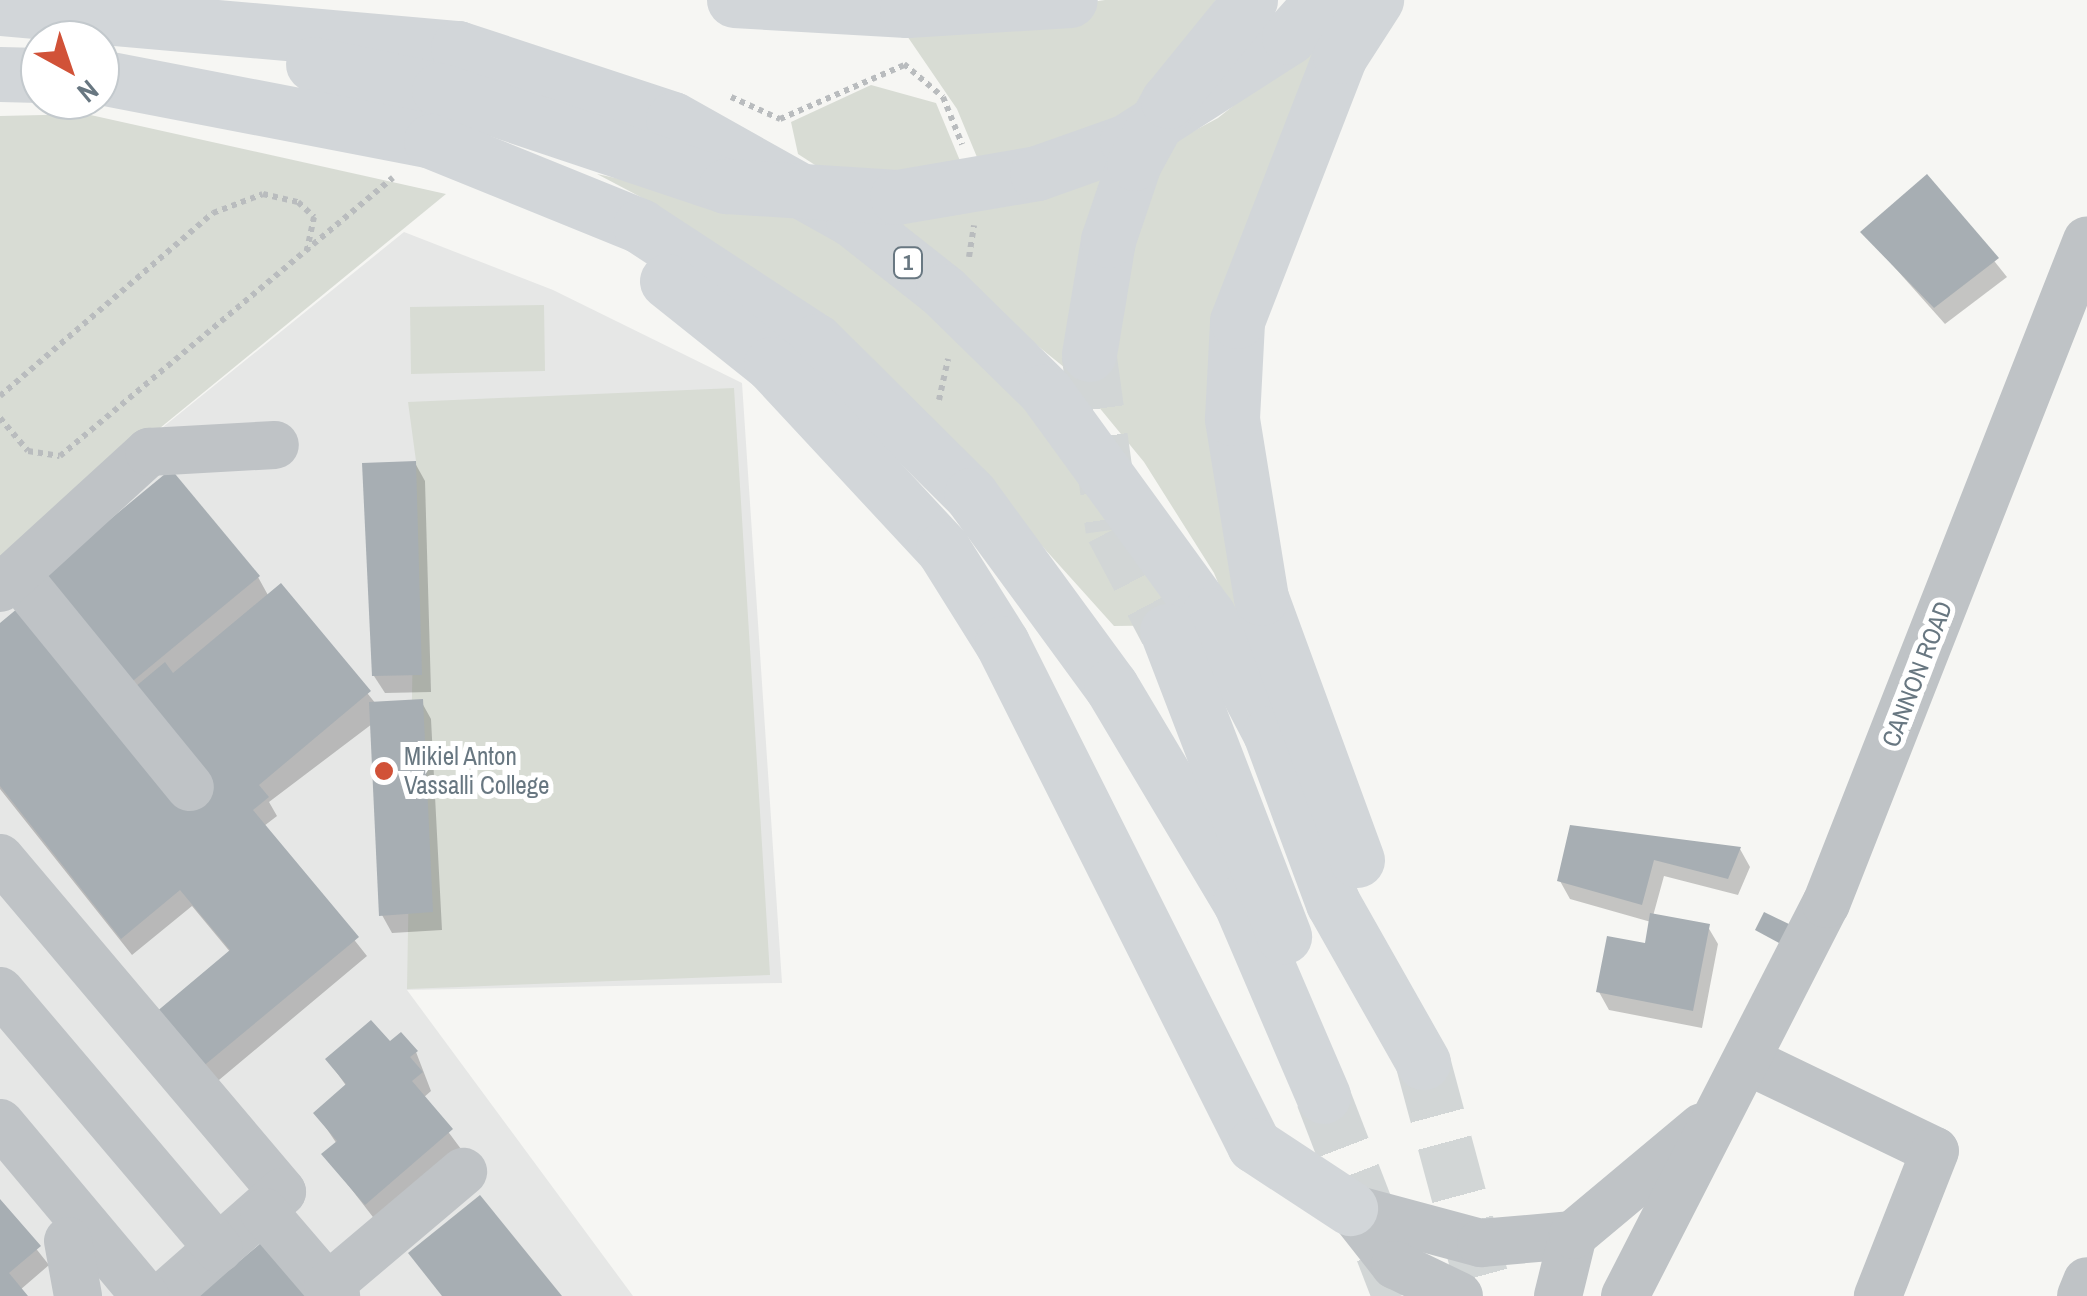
<!DOCTYPE html>
<style>
body{margin:0}
#map{position:relative;width:2087px;height:1296px;overflow:hidden;background:#f6f6f3;font-family:"Archivo Narrow",sans-serif}
div>[style]{position:absolute}
[style*='--x']{left:calc(var(--x)*1px);top:calc(var(--y)*1px);width:calc(var(--w)*1px);rotate:calc(var(--a)*1deg)}
.built>*{inset:0;background:#e6e7e6}
.green>*{inset:0;background:#d8dcd4}
.shadow>*{inset:0;background:#0003}
.building>*{inset:0;background:#a7aeb3}
.highway-tunnel>*{height:55px;margin-top:-27.5px;transform-origin:0;background:repeating-linear-gradient(90deg,#d2d6d6 0 55px,transparent 0 83px)}
.path>*{height:6px;margin-top:-3px;transform-origin:0;background:repeating-linear-gradient(90deg,#b9bcbe 0 5px,transparent 0 10px)}
.minor>*{height:48px;margin:-24px;padding:0 24px;transform-origin:24px;border-radius:24px;background:#bfc3c6}
.highway>*{height:55px;margin:-27.5px;padding:0 27.5px;transform-origin:27.5px;border-radius:27.5px;background:#d2d6d9}
.dots>*{width:28px;height:28px;translate:-50% -50%;box-sizing:border-box;border:5px solid #fff;border-radius:50%}
span{translate:-50% -50%;white-space:nowrap;text-align:center;line-height:1.15;-webkit-text-stroke:10px #fff;paint-order:stroke}
.shield-label span{padding:2px 8px;background:#fff;border:2px solid;border-radius:8px;-webkit-text-stroke-width:0}
.shield-label{font-size:22px;color:#687781;font-weight:700}
.street-label{font-size:25px;color:#687781}
.poi-label{font-size:25px;color:#687781}
.left{translate:0 -50%;text-align:left}
.north{position:absolute;left:20px;top:20px;width:100px;height:100px;box-sizing:border-box;background:#fff;border:2px solid #c3c9cd;border-radius:50%;rotate:140deg;font-size:28px;font-weight:700;line-height:40px;text-align:center;color:#687781}
.north::after{content:'';display:block;margin:auto;width:35px;height:45px;background:#d15238;clip-path:polygon(50% 0,100% 100%,50% 72%,0 100%)}
</style>
<div id="map">
<div class="built">
<div style="clip-path:polygon(404px 232px,553px 290px,742px 383px,782px 983px,407px 990px,633px 1296px,0 1296px,0 559px)"></div>
</div>
<div class="green">
<div style="clip-path:polygon(1105px 0,1216px 0,1125px 121px,979px 162px,957px 109px,903px 30px)"></div>
<div style="clip-path:polygon(1320px 37px,1230px 289px,1275px 718px,1214px 573px,1144px 462px,1070px 372px,886px 223px,1134px 163px,1218px 118px)"></div>
<div style="clip-path:polygon(871px 85px,936px 103px,963px 168px,832px 176px,798px 154px,791px 122px)"></div>
<div style="clip-path:polygon(86px 114px,446px 194px,0 559px,0 116px)"></div>
<div style="clip-path:polygon(597px 174px,813px 221px,925px 302px,1029px 403px,1189px 625px,1114px 626px,934px 426px,652px 203px)"></div>
<div style="clip-path:polygon(544px 305px,545px 371px,411px 374px,410px 307px)"></div>
<div style="clip-path:polygon(734px 388px,770px 975px,407px 989px,416px 461px,408px 402px)"></div>
</div>
<div class="shadow">
<div style="clip-path:polygon(1927px 177px,2007px 277px,1945px 324px,1863px 232px)"></div>
<div style="clip-path:polygon(415px 463px,425px 481px,431px 692px,385px 693px,374px 676px)"></div>
<div style="clip-path:polygon(258px 577px,269px 597px,281px 586px,376px 704px,421px 701px,431px 719px,442px 930px,392px 933px,382px 915px,372px 724px,269px 802px,277px 816px,264px 826px,367px 956px,213px 1085px,168px 1031px,231px 953px,192px 906px,132px 955px,0 789px,0 626px,53px 596px)"></div>
<div style="clip-path:polygon(1572px 828px,1740px 849px,1750px 867px,1738px 895px,1664px 876px,1653px 916px,1708px 927px,1718px 944px,1702px 1028px,1609px 1010px,1599px 992px,1647px 946px,1651px 922px,1570px 899px,1560px 881px)"></div>
<div style="clip-path:polygon(390px 1045px,416px 1052px,431px 1091px,423px 1098px,461px 1149px,376px 1221px,325px 1155px,337px 1144px,316px 1113px,347px 1087px,328px 1060px)"></div>
<div style="clip-path:polygon(0 1203px,49px 1265px,20px 1290px,25px 1296px,0 1296px)"></div>
</div>
<div class="building">
<div style="clip-path:polygon(1927px 174px,1999px 258px,1934px 308px,1860px 232px)"></div>
<div style="clip-path:polygon(416px 461px,422px 675px,372px 676px,362px 463px)"></div>
<div style="clip-path:polygon(171px 469px,260px 576px,128px 685px,39px 578px)"></div>
<div style="clip-path:polygon(281px 583px,371px 691px,259px 785px,269px 797px,253px 810px,359px 937px,201px 1068px,155px 1013px,230px 950px,180px 890px,121px 939px,0 786px,0 623px,24px 603px,129px 692px,165px 662px,173px 673px)"></div>
<div style="clip-path:polygon(423px 699px,433px 912px,379px 916px,369px 702px)"></div>
<div style="clip-path:polygon(1570px 825px,1741px 847px,1728px 879px,1654px 860px,1642px 905px,1557px 881px)"></div>
<div style="clip-path:polygon(1764px 912px,1791px 925px,1781px 944px,1755px 930px)"></div>
<div style="clip-path:polygon(1650px 913px,1710px 924px,1693px 1011px,1596px 992px,1607px 936px,1645px 943px)"></div>
<div style="clip-path:polygon(371px 1020px,390px 1041px,401px 1032px,418px 1051px,410px 1057px,423px 1072px,412px 1081px,453px 1129px,365px 1205px,321px 1154px,337px 1141px,313px 1113px,346px 1084px,325px 1059px)"></div>
<div style="clip-path:polygon(480px 1195px,562px 1296px,442px 1296px,408px 1253px)"></div>
<div style="clip-path:polygon(0 1199px,41px 1246px,9px 1273px,28px 1296px,0 1296px)"></div>
<div style="clip-path:polygon(261px 1243px,306px 1296px,198px 1296px)"></div>
</div>
<div class="highway-tunnel">
<div style="--x:1089;--y:354;--w:177;--a:82.2"></div>
<div style="--x:1113;--y:529;--w:115;--a:62.1"></div>
<div style="--x:1423;--y:1062;--w:242;--a:74.9"></div>
<div style="--x:1323;--y:1096;--w:214;--a:68.9"></div>
</div>
<div class="path">
<div style="--x:904;--y:64;--w:51;--a:40.2"></div>
<div style="--x:943;--y:97;--w:51;--a:68"></div>
<div style="--x:731;--y:97;--w:54;--a:24.2"></div>
<div style="--x:780;--y:119;--w:135;--a:-23.5"></div>
<div style="--x:969;--y:257;--w:32;--a:-81"></div>
<div style="--x:0;--y:396;--w:281;--a:-40.7"></div>
<div style="--x:213;--y:213;--w:53;--a:-20.8"></div>
<div style="--x:263;--y:194;--w:36;--a:13"></div>
<div style="--x:298;--y:202;--w:22;--a:43"></div>
<div style="--x:314;--y:217;--w:35;--a:102"></div>
<div style="--x:939;--y:400;--w:42;--a:-77.6"></div>
<div style="--x:0;--y:418;--w:43;--a:49.7"></div>
<div style="--x:28;--y:451;--w:32;--a:9"></div>
<div style="--x:60;--y:456;--w:434;--a:-39.9"></div>
</div>
<div class="minor">
<div style="--x:16;--y:574;--w:275;--a:50.8"></div>
<div style="--x:0;--y:588;--w:202;--a:-42.4"></div>
<div style="--x:149;--y:452;--w:126;--a:-3.2"></div>
<div style="--x:0;--y:858;--w:437;--a:49.8"></div>
<div style="--x:282;--y:1192;--w:157;--a:138.6"></div>
<div style="--x:0;--y:991;--w:338;--a:49.7"></div>
<div style="--x:1750;--y:1062;--w:205;--a:25.7"></div>
<div style="--x:1935;--y:1151;--w:156;--a:111.5"></div>
<div style="--x:0;--y:1123;--w:226;--a:50"></div>
<div style="--x:1350;--y:1208;--w:136;--a:15"></div>
<div style="--x:1481;--y:1243;--w:92;--a:-5"></div>
<div style="--x:1350;--y:1208;--w:73;--a:51.7"></div>
<div style="--x:1395;--y:1265;--w:71;--a:25.8"></div>
<div style="--x:264;--y:1212;--w:111;--a:49.4"></div>
<div style="--x:68;--y:1241;--w:56;--a:79.7"></div>
<div style="--x:328;--y:1286;--w:177;--a:-40.2"></div>
<div style="--x:1558;--y:1296;--w:63;--a:-76.2"></div>
<div style="--x:1573;--y:1235;--w:168;--a:-39.9"></div>
<div style="--x:1625;--y:1296;--w:441;--a:-62.9"></div>
<div style="--x:1826;--y:904;--w:713;--a:-68.54"></div>
<div style="--x:2081;--y:1296;--w:16;--a:-68"></div>
</div>
<div class="highway">
<div style="--x:734;--y:0;--w:173;--a:3.3"></div>
<div style="--x:907;--y:10;--w:163;--a:-3.5"></div>
<div style="--x:0;--y:8;--w:460;--a:5"></div>
<div style="--x:458;--y:48;--w:226;--a:18.3"></div>
<div style="--x:673;--y:119;--w:206;--a:29.3"></div>
<div style="--x:853;--y:220;--w:115;--a:38.3"></div>
<div style="--x:943;--y:291;--w:143;--a:44.4"></div>
<div style="--x:1045;--y:391;--w:277;--a:54"></div>
<div style="--x:1208;--y:615;--w:133;--a:62.3"></div>
<div style="--x:1270;--y:733;--w:181;--a:69.7"></div>
<div style="--x:1333;--y:903;--w:183;--a:60.5"></div>
<div style="--x:313;--y:64;--w:129;--a:11.7"></div>
<div style="--x:439;--y:90;--w:303;--a:18.5"></div>
<div style="--x:726;--y:186;--w:171;--a:3.7"></div>
<div style="--x:897;--y:197;--w:142;--a:-9.7"></div>
<div style="--x:1037;--y:173;--w:96;--a:-19.6"></div>
<div style="--x:1127;--y:141;--w:193;--a:-32.7"></div>
<div style="--x:1289;--y:37;--w:50;--a:-48.3"></div>
<div style="--x:0;--y:74;--w:40;--a:1.4"></div>
<div style="--x:100;--y:77;--w:337;--a:10.9"></div>
<div style="--x:431;--y:141;--w:226;--a:22.1"></div>
<div style="--x:640;--y:226;--w:210;--a:33.2"></div>
<div style="--x:816;--y:341;--w:218;--a:44.8"></div>
<div style="--x:971;--y:495;--w:237;--a:53.8"></div>
<div style="--x:1111;--y:686;--w:252;--a:59.2"></div>
<div style="--x:1240;--y:902;--w:211;--a:66.8"></div>
<div style="--x:667;--y:281;--w:133;--a:38.6"></div>
<div style="--x:771;--y:364;--w:253;--a:47.1"></div>
<div style="--x:943;--y:549;--w:111;--a:57.9"></div>
<div style="--x:1002;--y:643;--w:562;--a:63.34"></div>
<div style="--x:1254;--y:1145;--w:115;--a:33.3"></div>
<div style="--x:1089;--y:354;--w:116;--a:-80.5"></div>
<div style="--x:1108;--y:240;--w:81;--a:-71.3"></div>
<div style="--x:1134;--y:163;--w:71;--a:-61.3"></div>
<div style="--x:1168;--y:101;--w:130;--a:-50.9"></div>
<div style="--x:1167;--y:631;--w:327;--a:69"></div>
<div style="--x:1357;--y:860;--w:279;--a:-110.1"></div>
<div style="--x:1261;--y:598;--w:182;--a:-99.2"></div>
<div style="--x:1232;--y:418;--w:97;--a:-87"></div>
<div style="--x:1237;--y:321;--w:284;--a:-68.8"></div>
<div style="--x:1340;--y:56;--w:67;--a:-57.3"></div>
</div>
<div class="dots">
<div style="left:384px;top:771px;background:#d15238"></div>
</div>
<div class="shield-label">
<span style="left:908px;top:263px">1</span>
</div>
<div class="street-label">
<span style="left:1917px;top:674px;rotate:-69deg">CANNON ROAD</span>
</div>
<div class="poi-label">
<span class="left" style="left:404px;top:771px">Mikiel Anton<br>Vassalli College</span>
</div>
<div class="north">N</div>
</div>
